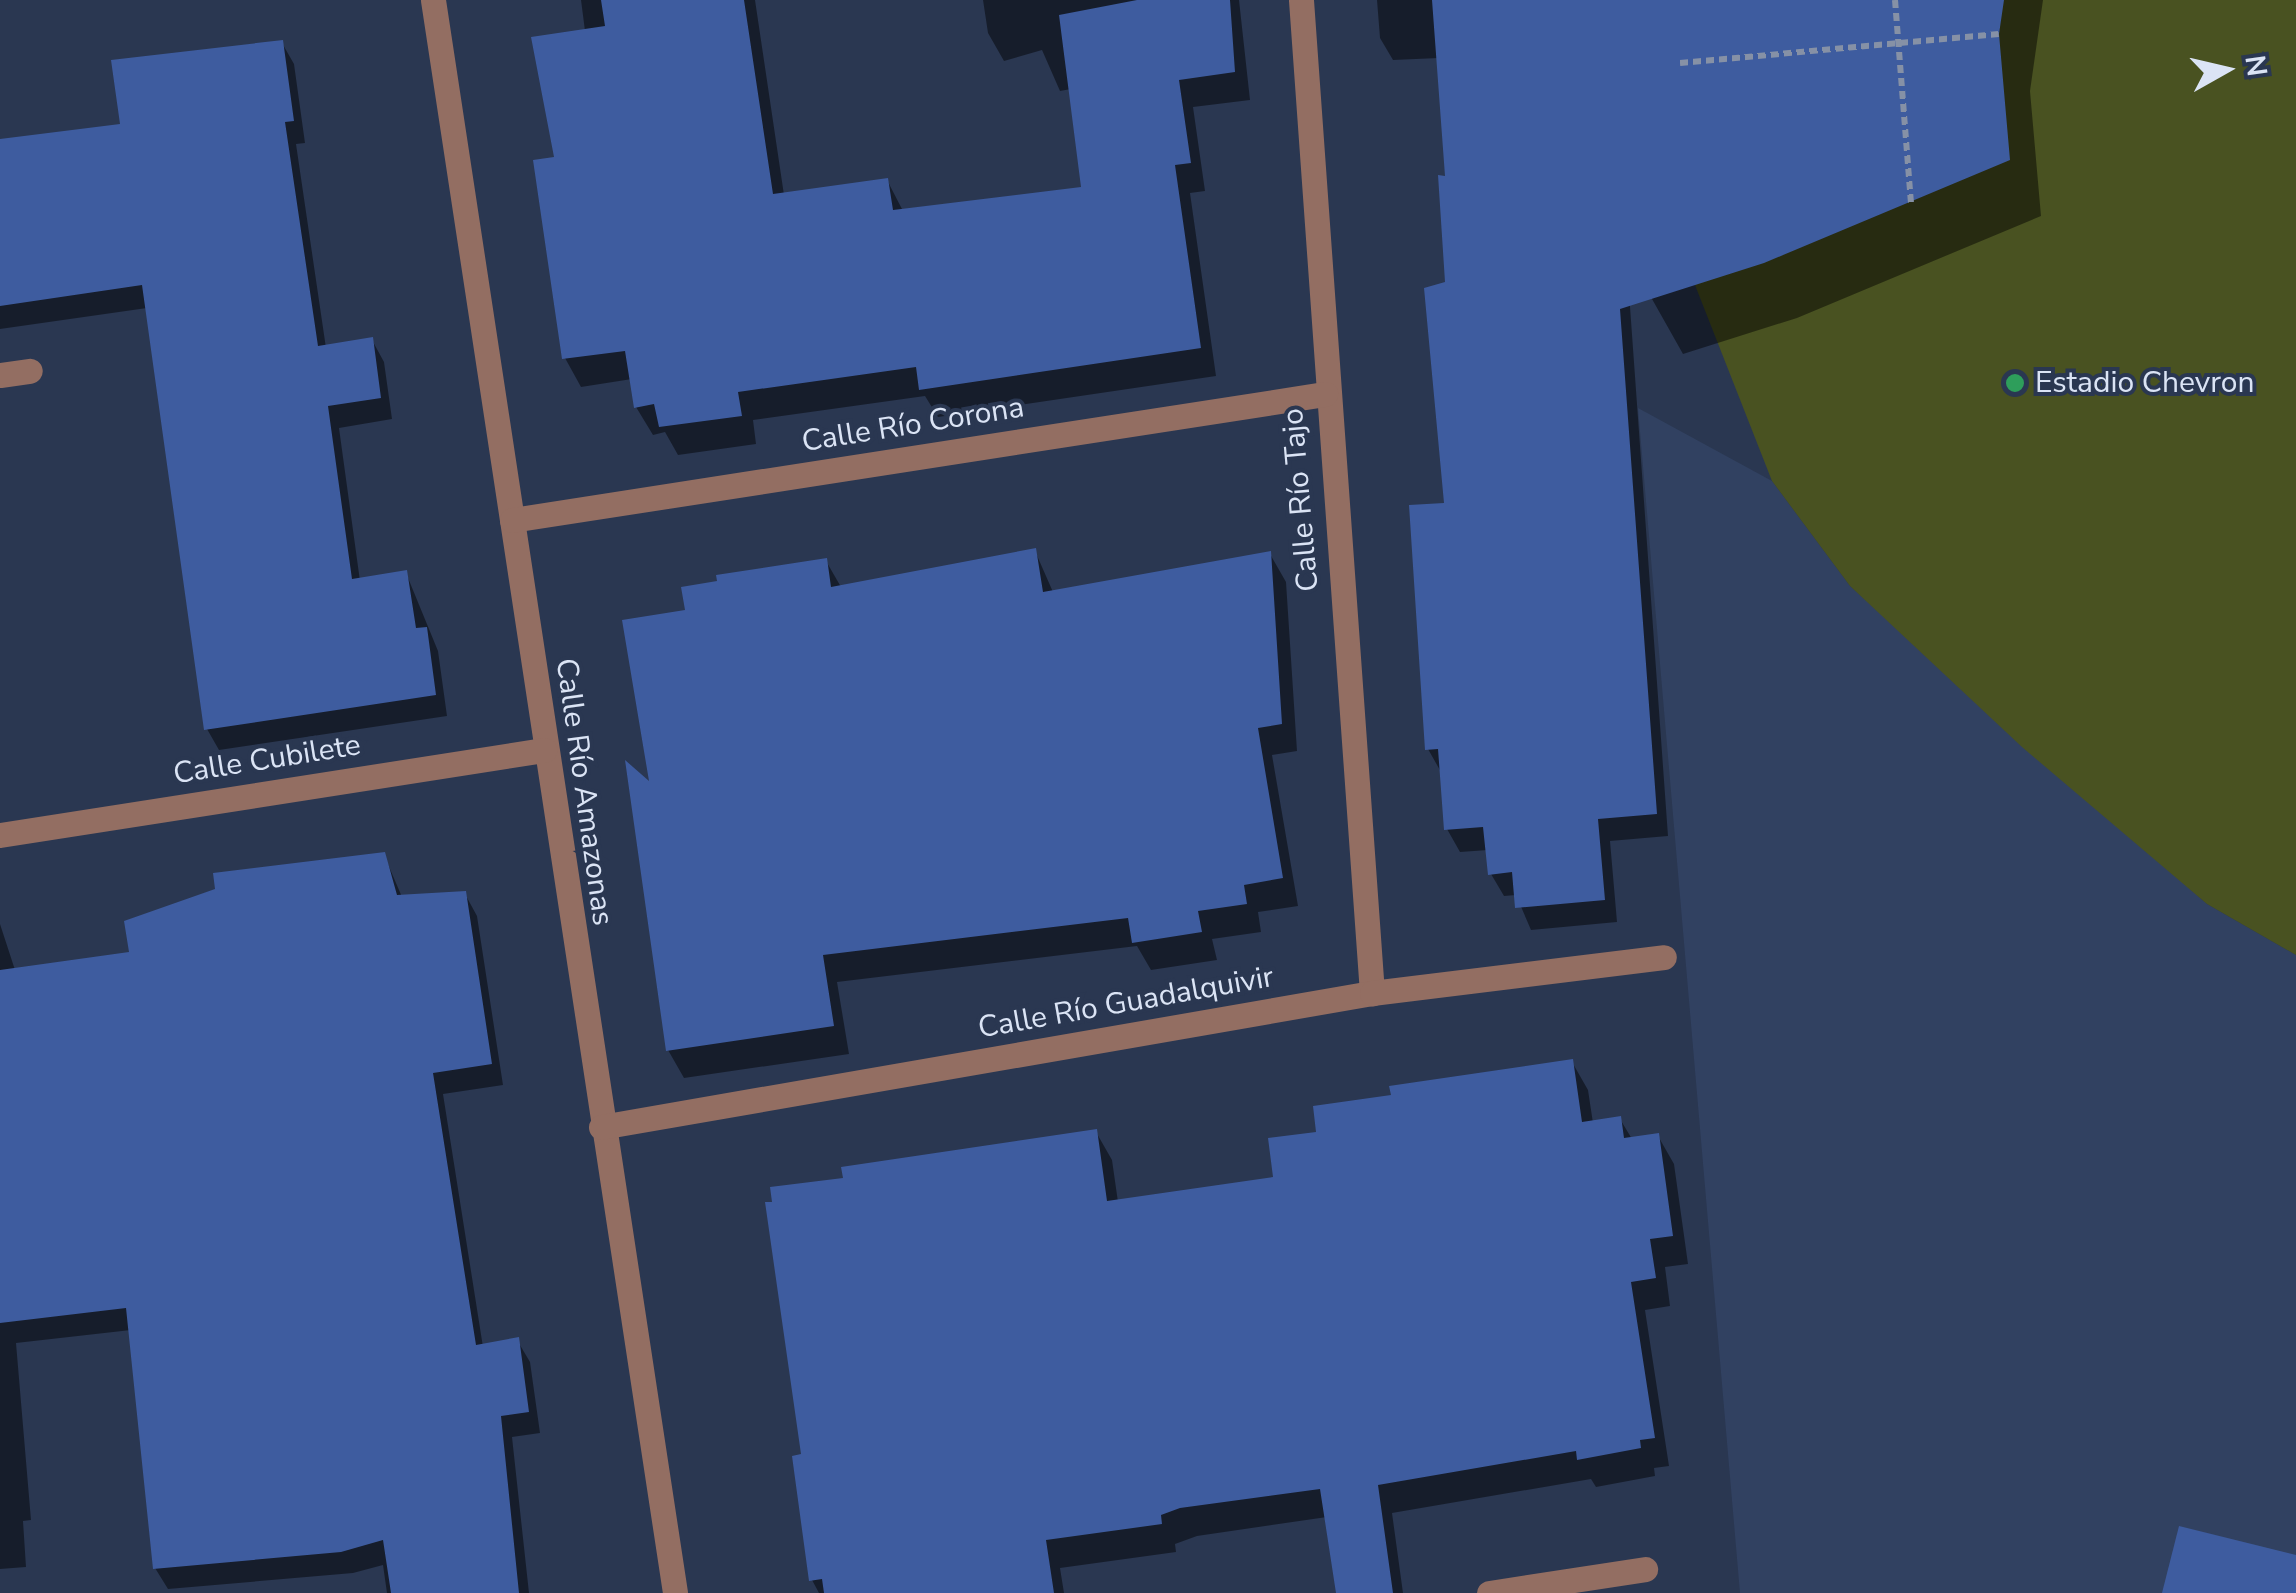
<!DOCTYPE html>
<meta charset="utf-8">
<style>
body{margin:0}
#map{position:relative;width:2296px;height:1593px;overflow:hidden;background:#2a3751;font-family:"Nunito Sans",sans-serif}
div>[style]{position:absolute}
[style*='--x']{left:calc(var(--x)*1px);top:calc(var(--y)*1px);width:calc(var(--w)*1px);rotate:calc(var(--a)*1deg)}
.built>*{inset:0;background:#314161}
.green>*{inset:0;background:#495221}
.shadow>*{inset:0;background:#0007}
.building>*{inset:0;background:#3e5c9f}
.path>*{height:6px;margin-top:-3px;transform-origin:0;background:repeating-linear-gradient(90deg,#8691a6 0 8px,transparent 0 13px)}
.minor>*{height:25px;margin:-12.5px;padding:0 12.5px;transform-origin:12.5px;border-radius:12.5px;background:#936e62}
.dots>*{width:28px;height:28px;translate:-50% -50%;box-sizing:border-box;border:5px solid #2a3751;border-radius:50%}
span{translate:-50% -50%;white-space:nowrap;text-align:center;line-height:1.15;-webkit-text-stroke:8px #2a3751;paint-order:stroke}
.poi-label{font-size:30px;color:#dbe4f5}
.left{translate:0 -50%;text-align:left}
.street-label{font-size:30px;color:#dbe4f5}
.north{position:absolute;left:2176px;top:20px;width:100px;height:100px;-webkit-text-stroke:8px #2a3751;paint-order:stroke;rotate:82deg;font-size:28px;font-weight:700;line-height:40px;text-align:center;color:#dbe4f5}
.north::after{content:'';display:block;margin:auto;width:35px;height:45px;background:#dbe4f5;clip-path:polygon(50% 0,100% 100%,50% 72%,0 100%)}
</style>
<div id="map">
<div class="built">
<div style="clip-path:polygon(1638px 408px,1772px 481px,1850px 586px,2207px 904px,2296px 955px,2296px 1593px,1740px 1593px)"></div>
</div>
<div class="green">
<div style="clip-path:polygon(1689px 0,2296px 0,2296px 955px,2207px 904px,2022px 747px,1850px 586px,1772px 481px,1695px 285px)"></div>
</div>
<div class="shadow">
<div style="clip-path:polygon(581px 0,755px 0,784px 195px,887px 180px,903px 211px,1083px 189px,1071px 89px,1060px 91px,1042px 50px,1004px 61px,988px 33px,983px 0,1239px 0,1250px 100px,1193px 107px,1205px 191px,1190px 193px,1216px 376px,938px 417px,925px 396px,753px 420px,756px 444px,678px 455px,665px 432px,653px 435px,636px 407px,632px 379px,581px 387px,565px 358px,557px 159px,585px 31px)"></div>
<div style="clip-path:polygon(1377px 0,1608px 0,1668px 836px,1610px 841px,1617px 922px,1531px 930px,1516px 895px,1504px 896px,1491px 874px,1488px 850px,1460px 852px,1447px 829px,1441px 772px,1428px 749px,1447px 505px,1448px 178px,1439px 58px,1393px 60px,1380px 38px)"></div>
<div style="clip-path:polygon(1691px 0,2043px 0,2030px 91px,2041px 216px,1797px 318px,1683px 354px,1652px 299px)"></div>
<div style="clip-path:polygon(282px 43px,294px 64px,305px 143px,296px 144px,326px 348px,372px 340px,384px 362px,392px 419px,339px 428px,360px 581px,406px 573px,438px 651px,447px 716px,219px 750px,207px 729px,147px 308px,0 329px,0 143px,123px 126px)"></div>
<div style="clip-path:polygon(1035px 551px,1053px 592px,1270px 554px,1286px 582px,1297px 751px,1272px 755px,1298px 906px,1258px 912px,1261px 932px,1212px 939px,1217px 960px,1151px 970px,1137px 946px,837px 982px,849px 1054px,684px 1078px,668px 1050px,652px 787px,687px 612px,826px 561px,841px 587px)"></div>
<div style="clip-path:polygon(384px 855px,402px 897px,465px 894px,477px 916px,503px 1085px,443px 1094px,483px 1347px,517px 1340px,530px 1362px,540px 1433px,512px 1437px,529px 1593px,387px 1593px,383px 1565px,353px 1573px,168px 1589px,155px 1568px,131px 1330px,16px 1343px,31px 1520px,23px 1521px,26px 1567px,0 1569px,0 924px,15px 970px,131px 954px)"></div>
<div style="clip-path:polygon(1572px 1062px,1588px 1090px,1593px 1123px,1620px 1119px,1632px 1139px,1658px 1136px,1674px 1164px,1688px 1264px,1665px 1267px,1670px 1306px,1645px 1310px,1669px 1466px,1654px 1468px,1655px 1476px,1596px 1487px,1591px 1479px,1392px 1513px,1403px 1593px,1339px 1593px,1327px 1517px,1197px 1536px,1175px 1544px,1176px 1552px,1060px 1568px,1064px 1593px,819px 1593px,812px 1580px,804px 1457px,845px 1180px,1096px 1132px,1112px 1160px,1118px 1202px,1276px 1179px,1319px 1134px,1393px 1097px)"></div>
</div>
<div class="building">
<div style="clip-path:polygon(601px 0,744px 0,773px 194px,888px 178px,893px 210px,1081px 187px,1059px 15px,1137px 0,1230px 0,1235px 72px,1179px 80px,1191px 163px,1175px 165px,1201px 348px,919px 390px,916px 367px,738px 392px,742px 416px,659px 427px,654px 404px,634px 408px,625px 351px,562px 359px,533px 160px,554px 157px,531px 37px,605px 26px)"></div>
<div style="clip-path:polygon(1432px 0,2004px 0,1999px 34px,2010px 160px,1764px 263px,1620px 309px,1657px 814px,1598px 819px,1605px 900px,1515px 908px,1512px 872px,1488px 875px,1483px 827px,1444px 830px,1438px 749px,1425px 750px,1409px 505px,1444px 503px,1424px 288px,1445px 282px,1438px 175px,1445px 176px)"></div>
<div style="clip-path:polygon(283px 40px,294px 121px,285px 122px,318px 346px,373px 337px,381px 398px,328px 406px,352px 579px,407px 570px,416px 628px,427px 627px,436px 695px,204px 730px,142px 285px,0 306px,0 139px,120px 124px,111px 60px)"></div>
<div style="clip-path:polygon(1036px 548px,1043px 592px,1271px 551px,1282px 724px,1258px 728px,1283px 878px,1244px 885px,1247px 904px,1198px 911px,1202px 932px,1132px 943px,1128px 918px,823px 955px,834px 1026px,666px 1051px,625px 760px,649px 781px,622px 620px,685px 610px,681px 587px,717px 581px,716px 575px,827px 558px,831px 587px)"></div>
<div style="clip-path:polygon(385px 852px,397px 895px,466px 891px,492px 1064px,433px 1073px,476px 1345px,519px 1337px,529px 1412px,501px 1416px,519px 1593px,391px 1593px,383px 1540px,341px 1552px,153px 1569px,126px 1308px,0 1323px,0 970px,129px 952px,124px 921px,215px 889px,213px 873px)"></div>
<div style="clip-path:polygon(1573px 1059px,1582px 1122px,1621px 1116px,1624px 1138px,1659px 1133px,1673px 1236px,1650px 1239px,1656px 1278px,1631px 1282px,1655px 1438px,1640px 1440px,1641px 1448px,1577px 1460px,1576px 1451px,1378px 1485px,1393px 1593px,1336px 1593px,1320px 1489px,1180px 1508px,1161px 1515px,1162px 1524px,1046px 1540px,1054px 1593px,824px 1593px,822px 1579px,809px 1581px,792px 1456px,801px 1454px,765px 1202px,772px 1202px,770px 1187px,843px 1178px,841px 1167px,1097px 1129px,1107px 1201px,1273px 1177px,1268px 1138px,1316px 1132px,1313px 1106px,1391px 1095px,1389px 1086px)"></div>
<div style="clip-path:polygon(2179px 1526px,2296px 1555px,2296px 1593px,2162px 1593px)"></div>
</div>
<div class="path">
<div style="--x:1895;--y:0;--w:203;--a:85.5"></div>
<div style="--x:1680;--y:63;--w:320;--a:-5.2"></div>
</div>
<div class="minor">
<div style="--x:433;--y:0;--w:1611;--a:81.36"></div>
<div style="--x:1301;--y:0;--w:996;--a:85.91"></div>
<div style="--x:0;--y:375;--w:30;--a:-8"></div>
<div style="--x:512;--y:520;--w:823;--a:-8.81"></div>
<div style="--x:0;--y:835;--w:551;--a:-8.88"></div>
<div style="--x:601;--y:1127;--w:783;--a:-9.86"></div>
<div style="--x:1372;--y:993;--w:294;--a:-7"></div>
<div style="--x:1489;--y:1593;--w:158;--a:-8.7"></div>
</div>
<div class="dots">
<div style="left:2015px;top:383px;background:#2e9e5b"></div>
</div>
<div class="poi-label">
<span class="left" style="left:2035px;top:383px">Estadio Chevron</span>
</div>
<div class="street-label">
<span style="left:913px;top:425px;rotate:-9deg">Calle Río Corona</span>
<span style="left:1301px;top:500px;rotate:-95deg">Calle Río Tajo</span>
<span style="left:267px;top:760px;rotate:-9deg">Calle Cubilete</span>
<span style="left:584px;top:792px;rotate:82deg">Calle Río Amazonas</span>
<span style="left:1126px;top:1003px;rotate:-10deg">Calle Río Guadalquivir</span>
</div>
<div class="north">N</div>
</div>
